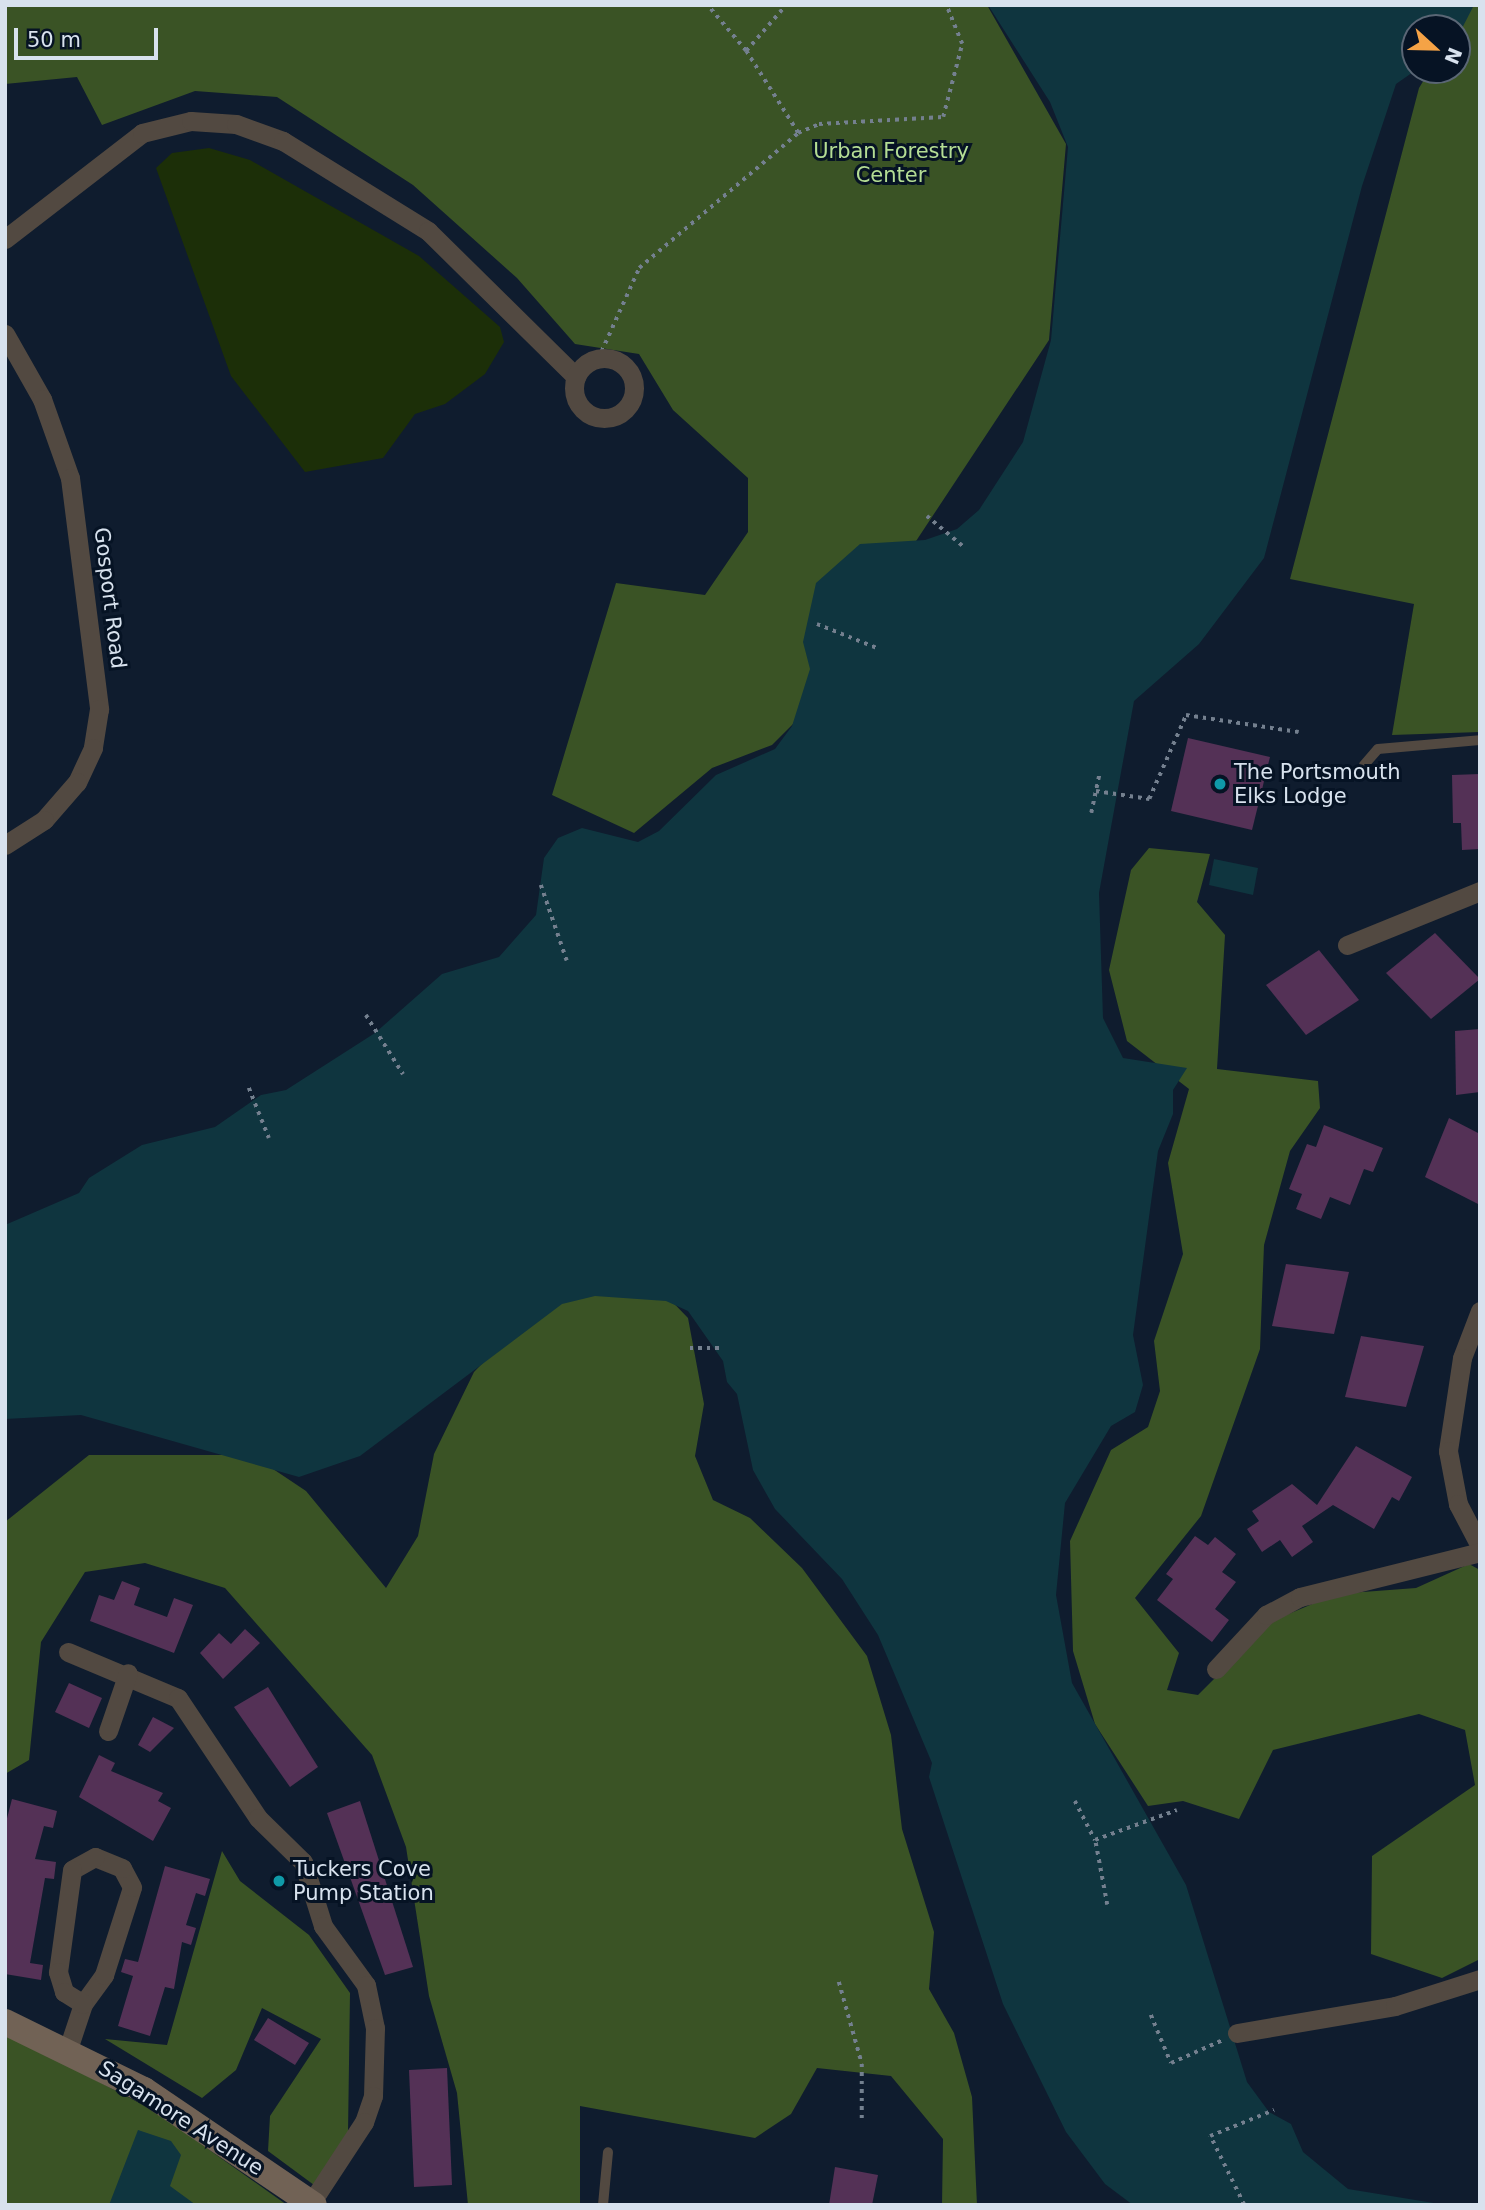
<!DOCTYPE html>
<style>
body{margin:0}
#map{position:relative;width:1485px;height:2210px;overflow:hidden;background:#0f1c2e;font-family:"DejaVu Sans",sans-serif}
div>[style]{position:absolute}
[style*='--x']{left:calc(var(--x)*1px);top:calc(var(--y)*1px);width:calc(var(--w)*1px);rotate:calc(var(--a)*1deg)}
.green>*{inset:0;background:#1c2f08}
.forest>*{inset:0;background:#3a5325}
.water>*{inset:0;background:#0f353f}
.building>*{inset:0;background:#543156}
.path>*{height:3.5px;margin-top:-1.75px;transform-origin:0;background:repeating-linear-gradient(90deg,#74808f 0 3.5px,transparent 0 8.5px)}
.service>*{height:10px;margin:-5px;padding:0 5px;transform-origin:5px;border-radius:5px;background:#524941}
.minor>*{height:19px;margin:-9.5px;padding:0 9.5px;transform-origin:9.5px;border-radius:9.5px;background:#524941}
.minor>.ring{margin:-9.5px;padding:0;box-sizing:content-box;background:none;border:19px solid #524941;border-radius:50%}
.secondary>*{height:26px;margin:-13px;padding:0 13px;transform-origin:13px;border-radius:13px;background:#716255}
.dots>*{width:19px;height:19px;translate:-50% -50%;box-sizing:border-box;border:4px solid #061324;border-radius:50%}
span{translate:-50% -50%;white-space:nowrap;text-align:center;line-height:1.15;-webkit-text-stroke:6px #061324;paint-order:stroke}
.park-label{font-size:21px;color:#b4dd94}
.street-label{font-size:21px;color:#d8e2ee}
.poi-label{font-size:21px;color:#d8e2ee}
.left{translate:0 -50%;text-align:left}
.frame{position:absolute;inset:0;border:7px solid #d8e2ee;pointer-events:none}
.north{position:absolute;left:1401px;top:14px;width:70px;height:70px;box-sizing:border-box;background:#061324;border:2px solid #5a6675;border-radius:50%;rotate:112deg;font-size:19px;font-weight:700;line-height:28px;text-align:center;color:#d8e2ee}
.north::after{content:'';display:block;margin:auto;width:24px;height:32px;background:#f5a346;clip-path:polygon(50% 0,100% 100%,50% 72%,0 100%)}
.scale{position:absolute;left:14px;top:28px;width:144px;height:32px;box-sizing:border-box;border:4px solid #d8e2ee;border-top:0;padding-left:9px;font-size:21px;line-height:24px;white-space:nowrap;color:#d8e2ee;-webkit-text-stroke:5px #061324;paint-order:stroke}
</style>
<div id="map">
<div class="green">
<div style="clip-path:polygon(209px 148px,250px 160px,419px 256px,500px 327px,504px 342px,485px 374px,445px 404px,415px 414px,383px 458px,305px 472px,231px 376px,156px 168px,172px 153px)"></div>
</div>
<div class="forest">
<div style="clip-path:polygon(5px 5px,987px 5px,1066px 144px,1049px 340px,799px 718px,772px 745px,712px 768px,634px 833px,552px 795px,616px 583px,705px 595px,748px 532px,748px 478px,673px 410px,639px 354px,575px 344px,517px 278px,413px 185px,277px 97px,195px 91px,102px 125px,77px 77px,5px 84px)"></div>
<div style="clip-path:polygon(1470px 5px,1480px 5px,1480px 732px,1392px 735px,1414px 604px,1290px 579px,1419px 88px,1430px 70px,1457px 70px,1457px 28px)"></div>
<div style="clip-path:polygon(1149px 848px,1210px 854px,1197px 902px,1225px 935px,1217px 1069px,1318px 1081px,1320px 1108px,1290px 1151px,1264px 1245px,1260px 1349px,1201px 1516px,1135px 1598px,1179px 1653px,1167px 1690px,1198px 1695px,1272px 1621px,1336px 1594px,1416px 1588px,1469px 1564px,1480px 1570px,1480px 1959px,1442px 1978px,1371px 1954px,1372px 1856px,1475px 1785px,1465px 1730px,1419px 1714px,1273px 1750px,1239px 1819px,1183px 1801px,1148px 1806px,1095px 1724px,1073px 1651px,1070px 1541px,1111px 1450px,1148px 1427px,1160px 1391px,1154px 1341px,1183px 1254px,1168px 1163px,1189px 1089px,1127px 1041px,1109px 970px,1131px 870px)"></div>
<div style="clip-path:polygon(658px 1287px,688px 1318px,704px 1404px,695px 1456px,713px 1500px,750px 1518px,802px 1568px,867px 1656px,891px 1735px,902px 1829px,934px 1932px,929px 1989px,954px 2033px,972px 2097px,977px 2205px,942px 2205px,943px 2139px,891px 2076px,817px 2068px,791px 2114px,755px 2138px,580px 2106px,580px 2205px,468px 2205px,457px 2093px,429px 1996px,406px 1847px,372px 1755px,225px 1588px,145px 1563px,85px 1572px,41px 1642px,29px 1760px,5px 1774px,5px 1522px,89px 1455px,252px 1455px,306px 1491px,386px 1588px,418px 1536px,434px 1454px,474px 1372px,543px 1301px)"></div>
<div style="clip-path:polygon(222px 1851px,240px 1881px,309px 1935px,350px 1993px,348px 2134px,314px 2185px,268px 2151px,270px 2116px,321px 2039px,262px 2008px,236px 2070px,202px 2098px,105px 2039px,167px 2045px)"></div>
<div style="clip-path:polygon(5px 2033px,153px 2110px,287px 2205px,5px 2205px)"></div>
</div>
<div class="water">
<div style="clip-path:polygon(988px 5px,1474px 5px,1457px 38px,1457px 28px,1415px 28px,1416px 70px,1396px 84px,1362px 186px,1264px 558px,1199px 644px,1134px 701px,1099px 893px,1103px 1018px,1123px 1058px,1187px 1068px,1173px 1090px,1173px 1114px,1158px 1151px,1133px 1335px,1143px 1385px,1135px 1412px,1111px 1426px,1065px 1503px,1056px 1595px,1072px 1683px,1186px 1885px,1247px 2082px,1269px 2112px,1291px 2124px,1303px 2152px,1348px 2189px,1446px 2205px,1133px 2205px,1105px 2184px,1066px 2132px,1003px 2004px,929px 1777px,932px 1763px,878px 1635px,842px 1579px,775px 1509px,753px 1470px,737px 1394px,727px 1382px,723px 1361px,688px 1311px,666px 1301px,595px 1296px,562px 1304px,360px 1456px,299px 1477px,81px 1415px,5px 1419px,5px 1225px,79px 1193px,89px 1178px,142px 1145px,215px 1127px,261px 1095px,286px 1090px,375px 1033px,442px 974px,499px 957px,536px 915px,544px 858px,558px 838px,582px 828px,638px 842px,659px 831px,716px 775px,775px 749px,792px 726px,810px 669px,803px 642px,816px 583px,860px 544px,925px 540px,957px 529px,979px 510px,1023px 442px,1051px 340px,1068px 147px,1050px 102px)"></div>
<div style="clip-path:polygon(1214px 859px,1258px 868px,1253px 895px,1209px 885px)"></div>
<div style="clip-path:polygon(138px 2130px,171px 2141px,181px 2155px,170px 2186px,196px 2205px,109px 2205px)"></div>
</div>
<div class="building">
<div style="clip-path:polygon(1188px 738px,1270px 757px,1252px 830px,1171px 811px)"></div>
<div style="clip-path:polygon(1480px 774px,1480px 849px,1462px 850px,1461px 823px,1453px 823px,1452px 775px)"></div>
<div style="clip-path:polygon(1435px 933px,1480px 979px,1431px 1019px,1386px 973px)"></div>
<div style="clip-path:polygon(1319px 950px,1359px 1000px,1306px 1035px,1266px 985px)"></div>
<div style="clip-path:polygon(1480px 1029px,1480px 1092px,1456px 1095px,1455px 1031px)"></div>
<div style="clip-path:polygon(1449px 1118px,1480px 1134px,1480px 1205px,1425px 1177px)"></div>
<div style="clip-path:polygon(1324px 1125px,1383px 1148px,1373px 1172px,1364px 1169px,1350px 1205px,1330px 1197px,1321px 1219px,1296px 1209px,1302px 1194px,1289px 1189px,1307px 1144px,1316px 1147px)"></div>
<div style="clip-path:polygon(1286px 1264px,1349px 1272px,1334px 1334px,1272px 1326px)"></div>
<div style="clip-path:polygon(1361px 1336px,1424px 1346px,1406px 1407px,1345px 1397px)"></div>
<div style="clip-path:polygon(1356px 1446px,1412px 1477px,1399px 1501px,1392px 1497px,1374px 1529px,1333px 1505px,1302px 1526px,1313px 1542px,1292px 1557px,1280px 1540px,1262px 1552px,1247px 1529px,1259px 1521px,1252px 1511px,1292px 1484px,1317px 1505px)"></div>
<div style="clip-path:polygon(1195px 1536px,1208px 1545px,1215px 1537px,1236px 1554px,1222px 1572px,1236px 1582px,1215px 1609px,1229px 1620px,1212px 1642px,1157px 1600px,1173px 1579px,1166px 1574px)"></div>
<div style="clip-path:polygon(122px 1581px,140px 1588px,134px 1605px,167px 1617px,174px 1598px,193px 1605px,174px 1653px,90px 1621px,99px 1595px,114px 1600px)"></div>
<div style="clip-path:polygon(245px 1629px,260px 1643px,223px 1679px,200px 1653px,219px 1633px,231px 1644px)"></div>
<div style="clip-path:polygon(69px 1683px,102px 1698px,89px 1728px,55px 1712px)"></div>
<div style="clip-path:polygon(268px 1687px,318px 1767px,290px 1787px,234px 1707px)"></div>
<div style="clip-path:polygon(153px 1717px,174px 1728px,150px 1752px,138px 1745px)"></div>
<div style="clip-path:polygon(99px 1755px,115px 1763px,111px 1771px,163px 1793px,158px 1801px,171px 1808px,153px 1841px,79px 1797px)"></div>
<div style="clip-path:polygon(12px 1799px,57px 1811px,53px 1828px,44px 1826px,35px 1859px,56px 1862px,54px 1879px,45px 1878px,30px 1963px,43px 1965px,41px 1980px,5px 1974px,5px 1826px)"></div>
<div style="clip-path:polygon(360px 1801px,413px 1967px,385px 1975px,327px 1813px)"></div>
<div style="clip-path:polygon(165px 1866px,210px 1879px,205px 1896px,196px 1893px,186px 1925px,196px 1928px,191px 1945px,182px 1942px,174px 1989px,165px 1987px,150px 2036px,118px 2026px,133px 1976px,121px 1972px,125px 1959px,138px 1962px)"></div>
<div style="clip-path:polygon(268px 2018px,309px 2043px,295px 2065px,254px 2040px)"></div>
<div style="clip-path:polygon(447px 2068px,452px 2185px,414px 2187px,409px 2070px)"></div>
<div style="clip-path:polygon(835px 2167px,878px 2175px,872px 2205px,829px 2205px)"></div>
</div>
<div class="path">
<div style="--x:746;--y:51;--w:61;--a:-49"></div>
<div style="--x:798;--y:133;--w:23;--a:-23"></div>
<div style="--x:819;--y:124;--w:124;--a:-3.2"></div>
<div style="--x:943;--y:117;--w:75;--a:-75.4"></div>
<div style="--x:962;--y:44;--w:42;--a:-112.3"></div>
<div style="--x:598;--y:359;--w:100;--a:-65.7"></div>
<div style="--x:639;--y:268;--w:209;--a:-40.3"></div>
<div style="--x:798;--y:133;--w:97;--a:-122.4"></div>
<div style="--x:746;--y:51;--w:60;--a:-130.3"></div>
<div style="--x:927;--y:516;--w:48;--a:40"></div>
<div style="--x:817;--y:624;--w:65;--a:21.8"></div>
<div style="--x:1096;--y:791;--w:54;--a:8.6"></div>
<div style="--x:1149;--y:799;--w:92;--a:-66.2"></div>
<div style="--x:1186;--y:715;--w:114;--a:8.6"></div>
<div style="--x:1091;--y:813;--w:39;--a:-78"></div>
<div style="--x:541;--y:885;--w:80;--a:71.1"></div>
<div style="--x:366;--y:1015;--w:70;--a:57.9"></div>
<div style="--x:249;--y:1088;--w:54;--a:68.2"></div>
<div style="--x:690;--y:1348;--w:31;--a:0"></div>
<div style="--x:1075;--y:1801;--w:44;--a:62.9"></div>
<div style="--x:1107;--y:1905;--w:66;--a:-100.5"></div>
<div style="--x:1095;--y:1840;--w:87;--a:-20.1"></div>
<div style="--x:839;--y:1982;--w:85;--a:74.3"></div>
<div style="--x:862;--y:2064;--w:55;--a:90"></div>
<div style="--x:1151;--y:2015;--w:52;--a:67.4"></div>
<div style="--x:1171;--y:2063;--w:57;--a:-23.9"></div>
<div style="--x:1244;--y:2205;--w:77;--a:-116.2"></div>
<div style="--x:1210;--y:2136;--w:69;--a:-22.1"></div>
</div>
<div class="service">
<div style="--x:1364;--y:765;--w:21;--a:-49"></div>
<div style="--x:1378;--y:749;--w:102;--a:-5"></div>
<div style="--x:603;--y:2205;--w:53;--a:-84.6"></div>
</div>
<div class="minor">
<div style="--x:5;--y:239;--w:173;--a:-37.7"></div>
<div style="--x:142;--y:133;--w:50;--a:-13.8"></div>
<div style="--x:191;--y:121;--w:45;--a:3.8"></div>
<div style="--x:236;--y:124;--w:50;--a:19.9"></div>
<div style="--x:283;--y:141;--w:171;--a:31.8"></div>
<div style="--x:428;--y:231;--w:208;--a:44.6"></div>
<div style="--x:5;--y:334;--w:75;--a:60.4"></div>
<div style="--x:42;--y:399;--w:84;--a:70.5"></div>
<div style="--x:70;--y:478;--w:233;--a:82.8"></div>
<div style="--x:99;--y:709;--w:39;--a:99"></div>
<div style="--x:93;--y:748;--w:38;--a:115"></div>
<div style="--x:77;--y:782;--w:50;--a:131"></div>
<div style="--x:44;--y:820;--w:46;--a:147.3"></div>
<div class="ring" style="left:574px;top:358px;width:41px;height:41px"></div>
<div style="--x:1347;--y:945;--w:144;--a:-22.1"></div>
<div style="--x:1480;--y:1311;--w:50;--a:111"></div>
<div style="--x:1462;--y:1358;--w:94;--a:98.6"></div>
<div style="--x:1448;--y:1451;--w:54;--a:79.3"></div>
<div style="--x:1458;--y:1504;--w:47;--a:62.4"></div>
<div style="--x:68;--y:1652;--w:119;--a:22.7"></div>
<div style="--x:178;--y:1698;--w:144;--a:56.3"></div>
<div style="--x:258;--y:1818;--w:63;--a:44.4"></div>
<div style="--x:303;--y:1862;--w:67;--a:72.6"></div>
<div style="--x:323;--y:1926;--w:73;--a:53.9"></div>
<div style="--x:366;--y:1985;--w:44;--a:78.2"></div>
<div style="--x:375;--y:2028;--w:68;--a:91.7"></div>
<div style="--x:373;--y:2096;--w:28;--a:109"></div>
<div style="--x:364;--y:2122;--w:97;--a:123.2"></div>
<div style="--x:1216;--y:1669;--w:74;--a:-47.2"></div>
<div style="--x:1266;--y:1615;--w:38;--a:-28"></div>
<div style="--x:1300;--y:1597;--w:186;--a:-14"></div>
<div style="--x:108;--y:1731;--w:61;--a:-71"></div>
<div style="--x:1237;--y:2033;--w:160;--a:-9.7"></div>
<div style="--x:1395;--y:2006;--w:89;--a:-17.6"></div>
<div style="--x:68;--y:2049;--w:47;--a:-71.6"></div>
<div style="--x:83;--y:2004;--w:36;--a:-54"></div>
<div style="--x:104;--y:1975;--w:92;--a:-72.3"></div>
<div style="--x:132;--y:1887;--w:21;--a:-118"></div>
<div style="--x:122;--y:1868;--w:29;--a:-158"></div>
<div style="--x:95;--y:1857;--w:26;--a:151"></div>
<div style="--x:72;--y:1870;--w:103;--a:97.8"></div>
<div style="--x:58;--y:1972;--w:21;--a:73"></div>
<div style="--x:64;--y:1992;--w:22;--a:32"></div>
</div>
<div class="secondary">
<div style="--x:5;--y:2022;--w:155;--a:26.1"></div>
<div style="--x:144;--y:2090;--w:205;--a:34.1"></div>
</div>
<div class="dots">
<div style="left:1220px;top:784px;background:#0f9aa8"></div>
<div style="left:279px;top:1881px;background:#0f9aa8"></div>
</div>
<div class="park-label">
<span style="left:891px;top:163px">Urban Forestry<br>Center</span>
</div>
<div class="street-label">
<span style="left:110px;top:598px;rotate:83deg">Gosport Road</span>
<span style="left:181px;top:2118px;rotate:33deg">Sagamore Avenue</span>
</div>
<div class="poi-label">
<span class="left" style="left:1234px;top:784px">The Portsmouth<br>Elks Lodge</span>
<span class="left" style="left:293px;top:1881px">Tuckers Cove<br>Pump Station</span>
</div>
<div class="frame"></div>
<div class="north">N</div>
<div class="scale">50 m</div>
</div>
